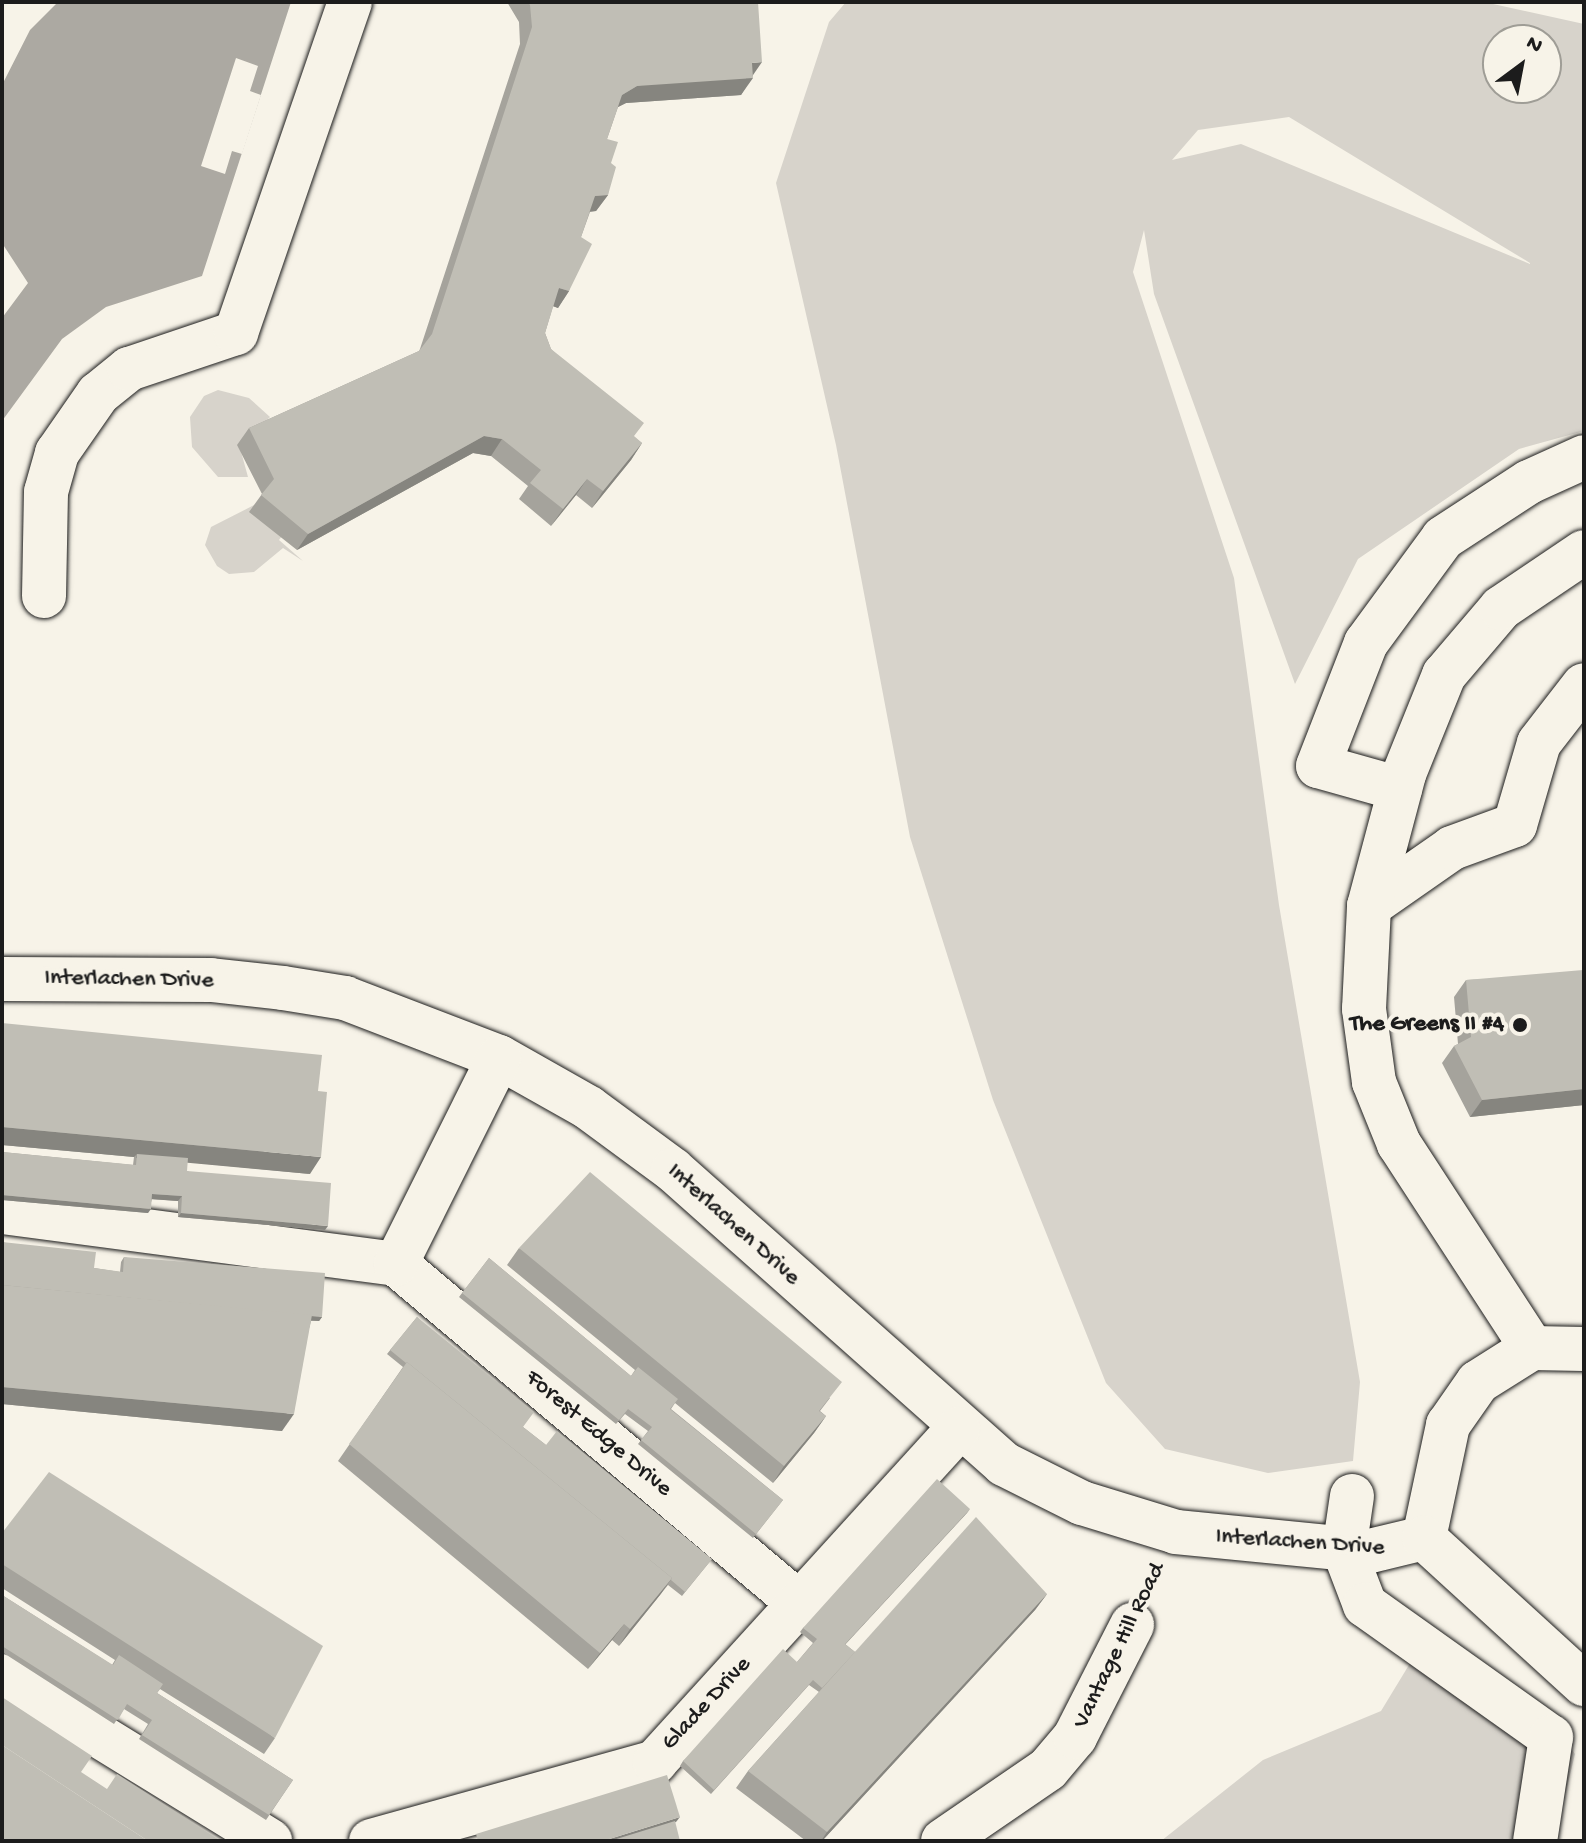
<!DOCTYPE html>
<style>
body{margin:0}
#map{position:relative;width:1586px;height:1843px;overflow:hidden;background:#f7f3e8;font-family:"Gochi Hand",sans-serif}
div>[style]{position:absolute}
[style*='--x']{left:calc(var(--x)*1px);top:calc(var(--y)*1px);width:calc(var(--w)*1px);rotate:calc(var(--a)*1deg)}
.green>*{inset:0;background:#d7d3cb}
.water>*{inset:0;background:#aca9a2}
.pier>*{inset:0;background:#f7f3e8}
.path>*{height:5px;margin-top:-2.5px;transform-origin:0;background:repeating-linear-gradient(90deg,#1c1c1c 0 8px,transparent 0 14px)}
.roads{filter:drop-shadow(0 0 2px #1c1c1c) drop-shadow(0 0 2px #1c1c1c)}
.minor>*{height:44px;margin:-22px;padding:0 22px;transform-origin:22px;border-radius:22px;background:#f7f3e8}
.wall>*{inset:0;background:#a5a39c}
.shaded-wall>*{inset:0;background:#86857f}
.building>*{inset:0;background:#c0beb5}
.dots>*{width:22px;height:22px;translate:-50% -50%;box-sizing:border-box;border:4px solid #f7f3e8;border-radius:50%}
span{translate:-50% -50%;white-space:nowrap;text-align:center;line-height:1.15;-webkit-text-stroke:8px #f7f3e8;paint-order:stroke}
.street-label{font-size:24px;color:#1c1c1c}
.poi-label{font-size:24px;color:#1c1c1c;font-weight:700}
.right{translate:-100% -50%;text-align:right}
.frame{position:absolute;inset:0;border:4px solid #1c1c1c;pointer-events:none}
.north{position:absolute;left:1482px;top:24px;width:80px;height:80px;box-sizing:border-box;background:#f7f3e8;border:2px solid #9f9d96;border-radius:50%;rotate:32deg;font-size:22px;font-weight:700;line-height:32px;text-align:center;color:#1c1c1c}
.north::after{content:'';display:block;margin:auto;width:28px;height:36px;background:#1c1c1c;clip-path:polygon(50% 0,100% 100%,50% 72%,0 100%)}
</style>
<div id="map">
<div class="green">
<div style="clip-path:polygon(evenodd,846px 2px,1484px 2px,1584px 24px,1584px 431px,1519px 449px,1358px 559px,1295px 684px,1154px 294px,1144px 230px,1133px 272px,1234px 578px,1279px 905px,1360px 1382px,1353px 1461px,1268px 1473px,1165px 1449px,1106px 1383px,993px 1100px,910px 837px,836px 445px,776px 183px,829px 22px,846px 2px,1546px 40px,1546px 88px,1498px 88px,1498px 40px,1546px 40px,846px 2px,1289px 117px,1530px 263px,1530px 264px,1241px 144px,1172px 160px,1198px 130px,1289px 117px)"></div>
<div style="clip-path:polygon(218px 390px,249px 398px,270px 417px,240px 448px,248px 477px,218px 477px,192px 447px,190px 417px,204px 396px)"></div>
<div style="clip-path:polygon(270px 497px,291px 524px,279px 540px,303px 561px,283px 548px,254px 572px,229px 574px,217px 566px,205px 545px,211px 527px)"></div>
<div style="clip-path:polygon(1471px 1658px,1543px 1707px,1575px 1754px,1554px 1841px,1161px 1841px,1263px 1760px,1381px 1711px,1412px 1660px)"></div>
</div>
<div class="water">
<div style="clip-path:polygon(58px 2px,291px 2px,202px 276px,106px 307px,62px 339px,2px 421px,2px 318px,28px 283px,2px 243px,2px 85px,30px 30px)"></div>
</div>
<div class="pier">
<div style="clip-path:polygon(236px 58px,258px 66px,250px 91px,261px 95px,242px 154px,232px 151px,225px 174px,201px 166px)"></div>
</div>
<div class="path">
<div style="--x:1148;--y:1591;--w:25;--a:-64"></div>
</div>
<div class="roads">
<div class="minor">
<div style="--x:44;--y:596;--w:104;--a:-88.9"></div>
<div style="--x:46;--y:492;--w:41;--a:-74.2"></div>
<div style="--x:57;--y:453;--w:72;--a:-55.2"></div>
<div style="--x:98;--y:394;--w:40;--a:-39"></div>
<div style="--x:129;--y:369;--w:113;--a:-18.6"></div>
<div style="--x:236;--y:333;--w:350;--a:-71"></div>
<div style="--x:1400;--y:789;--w:85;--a:-164.3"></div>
<div style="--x:1318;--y:766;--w:132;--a:-68.7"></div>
<div style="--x:1366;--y:643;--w:130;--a:-53.7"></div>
<div style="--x:1443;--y:538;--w:103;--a:-33.1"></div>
<div style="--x:1529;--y:482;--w:60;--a:-24.4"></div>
<div style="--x:1369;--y:906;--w:101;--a:-34.9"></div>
<div style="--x:1452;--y:848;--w:67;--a:-20.1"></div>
<div style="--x:1515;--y:825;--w:85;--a:-73.7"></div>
<div style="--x:1539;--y:743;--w:73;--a:-52.2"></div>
<div style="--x:2;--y:979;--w:209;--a:0.3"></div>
<div style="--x:211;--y:980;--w:72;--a:6.3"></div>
<div style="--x:283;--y:988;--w:63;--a:9.2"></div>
<div style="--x:345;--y:998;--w:165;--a:21"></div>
<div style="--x:499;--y:1057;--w:103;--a:29.5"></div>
<div style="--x:589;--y:1108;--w:104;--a:36.4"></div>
<div style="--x:673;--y:1170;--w:443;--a:41.6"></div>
<div style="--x:1004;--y:1464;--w:87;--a:26.6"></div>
<div style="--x:1082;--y:1503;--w:98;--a:17.1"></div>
<div style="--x:1176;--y:1532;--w:195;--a:5.6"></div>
<div style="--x:1370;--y:1551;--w:56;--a:-13.5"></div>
<div style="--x:1424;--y:1538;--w:116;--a:-78"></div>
<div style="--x:1448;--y:1425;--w:52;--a:-55.1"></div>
<div style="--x:1478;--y:1382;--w:64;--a:-32.2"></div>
<div style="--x:1532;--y:1348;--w:52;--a:1.1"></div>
<div style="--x:2;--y:1212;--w:397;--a:7.5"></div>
<div style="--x:396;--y:1264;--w:528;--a:40.08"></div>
<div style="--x:396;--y:1264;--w:231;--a:-63.5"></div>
<div style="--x:1532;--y:1348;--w:244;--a:-123.1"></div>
<div style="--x:1399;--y:1144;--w:67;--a:-112"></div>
<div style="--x:1374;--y:1082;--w:74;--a:-97.8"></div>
<div style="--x:1364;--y:1009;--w:103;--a:-87.2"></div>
<div style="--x:1369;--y:906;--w:137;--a:-75.1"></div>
<div style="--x:1404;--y:774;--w:107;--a:-68"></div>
<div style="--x:1444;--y:675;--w:88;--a:-49.6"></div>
<div style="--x:1501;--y:608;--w:100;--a:-34"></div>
<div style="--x:1352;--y:1496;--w:55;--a:98.4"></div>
<div style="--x:1344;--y:1550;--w:59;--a:69.1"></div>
<div style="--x:1365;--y:1605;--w:228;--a:35.4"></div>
<div style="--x:1551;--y:1737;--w:105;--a:98.7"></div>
<div style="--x:1424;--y:1538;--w:217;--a:42.4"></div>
<div style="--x:2;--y:1676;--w:315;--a:31.6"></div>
<div style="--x:371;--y:1841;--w:295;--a:-15.5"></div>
<div style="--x:655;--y:1762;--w:450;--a:-47.7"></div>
<div style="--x:943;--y:1841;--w:127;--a:-34.4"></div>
<div style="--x:1048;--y:1769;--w:42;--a:-49.8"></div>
<div style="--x:1075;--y:1737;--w:126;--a:-63"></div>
</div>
</div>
<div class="wall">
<div style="clip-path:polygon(507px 2px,744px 2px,753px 75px,741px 95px,626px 103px,618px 107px,607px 139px,611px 163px,608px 195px,596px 211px,590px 212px,581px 237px,569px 291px,558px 308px,553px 306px,545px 333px,551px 349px,634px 437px,642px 443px,631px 460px,592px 508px,576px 495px,551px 526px,519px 499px,528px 486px,491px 456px,473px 453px,297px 550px,249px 512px,262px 494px,237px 445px,249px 428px,419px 351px,420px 349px,520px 44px,519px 22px)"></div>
<div style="clip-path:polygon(1584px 975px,1584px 1105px,1470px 1117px,1442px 1063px,1454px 1046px,1458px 1044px,1454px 997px,1466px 980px)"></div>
<div style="clip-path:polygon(2px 1023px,310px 1174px,187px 1162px,187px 1171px,325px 1230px,178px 1217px,178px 1201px,152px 1199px,148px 1213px,2px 1200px,2px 1152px,133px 1165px,134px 1157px,2px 1145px)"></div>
<div style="clip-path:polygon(2px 1242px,94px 1268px,120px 1272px,121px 1262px,124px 1257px,322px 1317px,319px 1321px,311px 1321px,282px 1431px,2px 1404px)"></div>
<div style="clip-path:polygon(519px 1248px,830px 1398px,820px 1411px,826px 1416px,814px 1433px,773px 1483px,675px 1403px,671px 1409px,783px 1500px,753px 1538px,638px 1444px,648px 1431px,625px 1414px,616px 1424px,459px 1297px,489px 1258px,631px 1376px,635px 1370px,507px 1265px)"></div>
<div style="clip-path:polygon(417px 1317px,523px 1427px,546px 1445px,712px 1559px,682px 1596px,668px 1585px,619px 1646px,612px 1640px,588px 1669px,338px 1461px,403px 1367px,387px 1354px)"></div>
<div style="clip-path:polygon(970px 1509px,845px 1644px,855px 1652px,1047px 1594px,1035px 1610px,822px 1841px,806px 1841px,736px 1788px,748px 1771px,819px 1692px,809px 1685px,711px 1794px,680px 1766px,683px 1761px,797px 1662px,813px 1643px,800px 1632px,803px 1628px)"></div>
<div style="clip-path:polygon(2px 1533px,275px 1738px,264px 1754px,160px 1689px,157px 1693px,293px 1780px,266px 1820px,139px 1739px,148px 1724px,124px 1709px,114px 1724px,2px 1652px,2px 1595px,112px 1665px,115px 1660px,2px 1588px)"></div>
</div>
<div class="shaded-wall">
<div style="clip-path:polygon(762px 62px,751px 78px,753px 78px,741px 95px,626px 103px,610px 111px,622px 95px,637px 86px,752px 63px)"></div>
<div style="clip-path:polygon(608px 195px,596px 211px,583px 212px,595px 196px)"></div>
<div style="clip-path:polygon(559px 288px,569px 291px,558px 308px,547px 304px)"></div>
<div style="clip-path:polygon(484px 436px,502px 439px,491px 456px,473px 453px,297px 550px,308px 534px)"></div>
<div style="clip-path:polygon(642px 443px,631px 460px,592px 508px,603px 491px)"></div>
<div style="clip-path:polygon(587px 479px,576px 495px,551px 526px,563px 509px)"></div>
<div style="clip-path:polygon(1584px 1089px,1584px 1105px,1470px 1117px,1482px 1100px)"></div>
<div style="clip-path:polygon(2px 1127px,321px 1157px,310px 1174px,136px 1158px,137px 1154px,134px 1157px,2px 1145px)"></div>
<div style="clip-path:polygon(152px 1194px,182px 1196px,178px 1201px,149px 1199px)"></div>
<div style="clip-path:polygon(2px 1195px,151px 1209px,148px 1213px,2px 1200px)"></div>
<div style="clip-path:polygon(181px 1213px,328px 1226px,325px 1230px,178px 1217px)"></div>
<div style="clip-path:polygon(134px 1304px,322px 1317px,319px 1321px)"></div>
<div style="clip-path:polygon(2px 1387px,294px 1414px,282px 1431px,2px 1404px)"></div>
<div style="clip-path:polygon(826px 1416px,814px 1433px,773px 1483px,784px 1466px)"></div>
<div style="clip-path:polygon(970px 1509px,967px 1513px,842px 1648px,845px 1644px)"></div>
<div style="clip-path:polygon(672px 1578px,660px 1595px,619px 1646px,630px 1629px)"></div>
<div style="clip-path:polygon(1047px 1594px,1035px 1610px,822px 1841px,821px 1841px,827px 1832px)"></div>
<div style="clip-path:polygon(624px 1624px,612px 1640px,588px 1669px,600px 1653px)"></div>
<div style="clip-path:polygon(680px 1817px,676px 1822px,614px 1841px,603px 1841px)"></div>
</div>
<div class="building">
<div style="clip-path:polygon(528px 2px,758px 2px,762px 62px,752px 63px,753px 78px,637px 86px,622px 95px,607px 139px,618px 142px,611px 163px,616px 167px,608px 195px,595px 196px,581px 237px,592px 244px,569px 291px,559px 288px,545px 333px,551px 349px,644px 423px,634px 436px,642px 443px,603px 491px,587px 479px,563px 509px,530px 483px,541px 470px,502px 439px,484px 436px,308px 534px,261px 495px,274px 479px,249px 428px,419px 351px,432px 334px,532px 27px,530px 5px)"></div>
<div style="clip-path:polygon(1583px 970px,1584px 1089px,1482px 1100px,1454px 1046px,1471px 1037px,1466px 980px)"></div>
<div style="clip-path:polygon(2px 1023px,322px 1055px,318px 1091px,327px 1092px,321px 1157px,2px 1127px)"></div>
<div style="clip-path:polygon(2px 1152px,136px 1165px,137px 1154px,188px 1158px,187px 1171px,331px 1183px,328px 1226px,181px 1213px,182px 1196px,152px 1194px,151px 1209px,2px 1195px)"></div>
<div style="clip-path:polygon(590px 1172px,842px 1382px,819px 1411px,826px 1416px,784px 1466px,519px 1248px)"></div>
<div style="clip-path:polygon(2px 1242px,96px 1252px,94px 1268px,123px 1272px,124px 1257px,325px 1273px,322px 1317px,2px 1285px)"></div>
<div style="clip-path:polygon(489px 1258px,631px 1376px,638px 1367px,678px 1399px,670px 1409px,783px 1500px,756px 1534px,641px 1440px,652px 1427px,628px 1409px,619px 1420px,462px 1293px)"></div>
<div style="clip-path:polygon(2px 1285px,312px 1315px,294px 1414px,2px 1387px)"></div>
<div style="clip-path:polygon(417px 1317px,534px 1412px,523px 1427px,546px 1445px,557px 1431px,712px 1559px,685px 1592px,671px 1580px,672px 1578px,407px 1362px,406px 1363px,390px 1350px)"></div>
<div style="clip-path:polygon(407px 1362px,672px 1578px,630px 1629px,624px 1624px,600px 1653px,349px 1444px)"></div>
<div style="clip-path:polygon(49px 1472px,323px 1646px,275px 1738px,2px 1564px,2px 1533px)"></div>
<div style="clip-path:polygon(937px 1479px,970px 1509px,845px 1644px,855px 1652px,822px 1688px,813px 1680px,714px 1790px,683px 1761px,783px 1649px,797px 1662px,817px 1639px,803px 1628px)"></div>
<div style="clip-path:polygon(976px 1517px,1047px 1594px,827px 1832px,748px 1771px)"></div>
<div style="clip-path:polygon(2px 1595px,113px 1665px,119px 1655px,163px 1684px,157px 1693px,293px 1780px,269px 1815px,142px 1735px,152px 1720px,127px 1704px,118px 1720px,2px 1646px)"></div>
<div style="clip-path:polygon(2px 1697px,92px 1756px,81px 1772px,107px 1789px,117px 1774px,221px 1841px,148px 1841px,2px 1745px)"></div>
<div style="clip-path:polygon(2px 1745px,148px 1841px,2px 1841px)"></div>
<div style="clip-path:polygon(667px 1775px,680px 1817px,603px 1841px,478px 1841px,476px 1834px)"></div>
<div style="clip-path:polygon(675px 1821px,680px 1841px,610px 1841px)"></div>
</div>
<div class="dots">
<div style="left:1520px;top:1025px;background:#1c1c1c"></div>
</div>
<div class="street-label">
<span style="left:129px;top:980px;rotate:1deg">Interlachen Drive</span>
<span style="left:733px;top:1225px;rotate:42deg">Interlachen Drive</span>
<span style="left:598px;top:1434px;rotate:40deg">Forest Edge Drive</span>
<span style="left:1300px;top:1543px;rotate:4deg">Interlachen Drive</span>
<span style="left:1120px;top:1646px;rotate:-64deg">Vantage Hill Road</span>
<span style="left:707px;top:1704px;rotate:-47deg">Glade Drive</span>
</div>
<div class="poi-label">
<span class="right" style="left:1504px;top:1025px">The Greens II #4</span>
</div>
<div class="frame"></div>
<div class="north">N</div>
</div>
